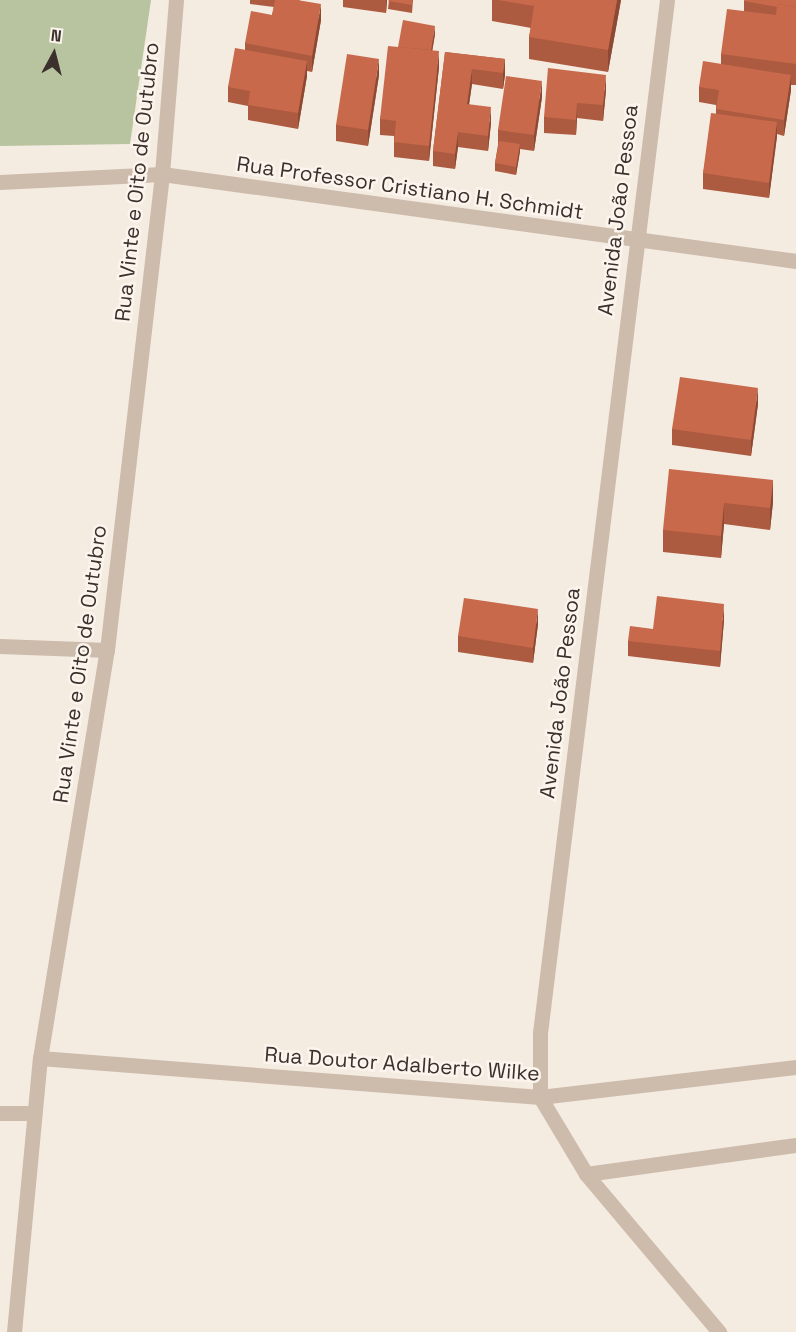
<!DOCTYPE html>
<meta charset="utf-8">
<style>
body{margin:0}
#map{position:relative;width:796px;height:1332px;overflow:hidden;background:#f4ebe1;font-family:"Space Grotesk",sans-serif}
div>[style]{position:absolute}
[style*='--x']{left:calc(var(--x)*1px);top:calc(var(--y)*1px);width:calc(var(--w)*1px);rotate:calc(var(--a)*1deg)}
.green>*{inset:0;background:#b8c4a0}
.minor>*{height:15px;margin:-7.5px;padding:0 7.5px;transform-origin:7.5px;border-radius:7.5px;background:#cdbbac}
.tertiary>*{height:15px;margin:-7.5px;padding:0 7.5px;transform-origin:7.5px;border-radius:7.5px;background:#cdbbac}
.wall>*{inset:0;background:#ac5a40}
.shaded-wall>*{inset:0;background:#8c4a34}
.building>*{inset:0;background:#c8694b}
span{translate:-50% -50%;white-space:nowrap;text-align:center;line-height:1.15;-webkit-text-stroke:5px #fbf5ee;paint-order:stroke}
.street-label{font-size:21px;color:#3b302b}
.north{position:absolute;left:24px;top:24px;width:60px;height:60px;-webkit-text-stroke:4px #fbf5ee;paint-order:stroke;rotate:7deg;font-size:16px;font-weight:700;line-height:24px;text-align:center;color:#3b302b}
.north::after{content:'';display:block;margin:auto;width:21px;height:27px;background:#3b302b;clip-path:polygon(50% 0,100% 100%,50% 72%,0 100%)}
</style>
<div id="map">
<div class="green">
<div style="clip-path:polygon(0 0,151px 0,130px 144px,0 146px)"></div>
</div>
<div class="minor">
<div style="--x:0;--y:182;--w:162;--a:-2.8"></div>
<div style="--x:162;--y:174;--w:640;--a:7.81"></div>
<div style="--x:0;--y:646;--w:107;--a:2.1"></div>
<div style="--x:40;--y:1058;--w:502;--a:4.46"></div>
<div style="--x:540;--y:1097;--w:258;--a:-6.7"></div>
<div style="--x:0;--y:1113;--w:33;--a:0"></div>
<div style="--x:586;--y:1174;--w:212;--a:-7.9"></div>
<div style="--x:14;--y:1332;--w:275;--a:-84.6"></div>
<div style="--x:40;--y:1058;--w:413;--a:-80.7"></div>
<div style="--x:107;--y:650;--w:479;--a:-83.4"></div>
<div style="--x:162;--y:174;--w:175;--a:-85.4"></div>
</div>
<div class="tertiary">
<div style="--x:667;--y:0;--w:1041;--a:97.01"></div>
<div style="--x:540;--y:1033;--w:64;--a:90"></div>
<div style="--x:540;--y:1097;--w:90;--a:59.1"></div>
<div style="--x:586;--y:1174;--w:207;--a:49.9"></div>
</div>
<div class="wall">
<div style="clip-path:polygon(250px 0,299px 0,321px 20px,312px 72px,307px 71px,307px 76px,298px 129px,248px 120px,248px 106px,228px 102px,228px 87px,245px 50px,245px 43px,272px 15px,274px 7px,250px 4px)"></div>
<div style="clip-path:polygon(343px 0,387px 0,386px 13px,343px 7px)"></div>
<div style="clip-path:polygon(389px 0,413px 0,412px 13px,388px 9px)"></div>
<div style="clip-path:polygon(492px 0,621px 0,608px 72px,529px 59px,529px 37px,531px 28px,492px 21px)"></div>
<div style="clip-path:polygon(796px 0,796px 85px,791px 85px,791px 90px,784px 136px,777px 134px,769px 198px,703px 189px,703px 173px,716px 113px,716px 105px,699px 102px,699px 87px,721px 64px,721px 54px,744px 11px,744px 1px)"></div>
<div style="clip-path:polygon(435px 34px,432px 51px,439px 67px,429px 161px,394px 157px,394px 136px,380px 135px,380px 119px,398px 47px)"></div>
<div style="clip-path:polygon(445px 52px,505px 59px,505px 75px,503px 89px,472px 84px,469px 104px,491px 123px,488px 151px,458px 147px,455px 169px,433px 166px,433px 151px)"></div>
<div style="clip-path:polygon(379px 75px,368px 146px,336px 141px,336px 125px)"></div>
<div style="clip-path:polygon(606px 90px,603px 121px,577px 118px,576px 135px,544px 133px,544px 117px)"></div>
<div style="clip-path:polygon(542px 97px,534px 151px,520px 149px,516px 175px,495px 171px,495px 163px,498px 145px,498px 130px)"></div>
<div style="clip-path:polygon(758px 404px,751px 456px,672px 445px,672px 429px)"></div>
<div style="clip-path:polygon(773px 480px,773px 502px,770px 530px,724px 524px,721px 558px,663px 552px,663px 530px)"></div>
<div style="clip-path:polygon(724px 620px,720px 667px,628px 656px,628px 641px,653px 629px)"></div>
<div style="clip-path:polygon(538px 624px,533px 663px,458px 652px,458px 636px)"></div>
</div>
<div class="shaded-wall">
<div style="clip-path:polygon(386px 0,387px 0,386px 13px)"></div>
<div style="clip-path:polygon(617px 0,621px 0,608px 72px,608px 50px)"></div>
<div style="clip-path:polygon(321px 4px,321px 20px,312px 72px,312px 56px)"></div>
<div style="clip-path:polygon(435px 26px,435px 34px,430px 65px,430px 57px)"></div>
<div style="clip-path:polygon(439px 51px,439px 67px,429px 161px,429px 146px)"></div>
<div style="clip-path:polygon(379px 59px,379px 75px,368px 146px,368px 130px)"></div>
<div style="clip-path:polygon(505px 59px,505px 75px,503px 89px,503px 73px)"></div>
<div style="clip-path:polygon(307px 61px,307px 76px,298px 129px,298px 113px)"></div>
<div style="clip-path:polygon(472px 69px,472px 84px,467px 119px,467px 104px)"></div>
<div style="clip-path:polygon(606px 75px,606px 90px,603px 121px,603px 105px)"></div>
<div style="clip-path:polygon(791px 75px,791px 90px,784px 136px,784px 120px)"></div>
<div style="clip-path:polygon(542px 81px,542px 97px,534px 151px,534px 135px)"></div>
<div style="clip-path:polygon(577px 103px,577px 118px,576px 135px,576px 120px)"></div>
<div style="clip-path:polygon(491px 107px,491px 123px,488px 151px,488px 136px)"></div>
<div style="clip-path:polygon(777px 122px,777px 137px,769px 198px,769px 183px)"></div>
<div style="clip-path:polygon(458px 132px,458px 147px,455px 169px,455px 154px)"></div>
<div style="clip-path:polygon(520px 144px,520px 152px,516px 175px,516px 167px)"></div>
<div style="clip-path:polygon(758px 388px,758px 404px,751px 456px,751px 440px)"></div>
<div style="clip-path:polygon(773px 480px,773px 502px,770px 530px,770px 508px)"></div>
<div style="clip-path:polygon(724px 503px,724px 524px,721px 558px,721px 536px)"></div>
<div style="clip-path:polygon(724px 604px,724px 620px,720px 667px,720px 651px)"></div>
<div style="clip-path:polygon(538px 609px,538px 624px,533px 663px,533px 648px)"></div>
</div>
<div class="building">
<div style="clip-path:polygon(275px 0,297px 0,321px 4px,312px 56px,245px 43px,251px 11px,272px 15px)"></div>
<div style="clip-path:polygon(389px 0,412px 0,412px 5px,388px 1px)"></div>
<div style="clip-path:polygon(498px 0,617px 0,608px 50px,529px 37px,534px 6px)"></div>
<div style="clip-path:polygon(744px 0,796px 0,796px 7px,777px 4px,777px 7px,744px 1px)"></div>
<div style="clip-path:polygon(777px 4px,796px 7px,796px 64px,721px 54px,727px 9px,776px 15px)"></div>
<div style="clip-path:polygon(403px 20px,435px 26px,431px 50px,398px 47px)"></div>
<div style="clip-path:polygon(388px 46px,439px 51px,429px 146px,394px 142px,396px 121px,380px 119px)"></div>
<div style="clip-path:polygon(235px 48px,307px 61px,298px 113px,248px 105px,250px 91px,228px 87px)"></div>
<div style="clip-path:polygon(445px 52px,505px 59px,503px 73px,472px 69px,467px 104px,491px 107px,488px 136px,458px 132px,455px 154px,433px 151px)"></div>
<div style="clip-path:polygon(347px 54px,379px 59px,368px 130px,336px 125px)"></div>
<div style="clip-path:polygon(703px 61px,791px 75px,784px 120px,716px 109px,719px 90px,699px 87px)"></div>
<div style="clip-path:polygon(548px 68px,606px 75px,603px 105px,577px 103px,576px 120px,544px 117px)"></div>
<div style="clip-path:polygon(506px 76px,542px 81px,534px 135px,498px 130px)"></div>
<div style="clip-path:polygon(711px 113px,777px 122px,769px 183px,703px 173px)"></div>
<div style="clip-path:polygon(499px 141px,520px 144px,516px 167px,495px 163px)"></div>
<div style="clip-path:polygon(680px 377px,758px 388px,751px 440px,672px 429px)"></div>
<div style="clip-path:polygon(669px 469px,773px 480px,770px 508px,724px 503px,721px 536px,663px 530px)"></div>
<div style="clip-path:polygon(657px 596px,724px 604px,720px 651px,628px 641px,630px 626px,653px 629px)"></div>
<div style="clip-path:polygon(464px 598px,538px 609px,533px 648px,458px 636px)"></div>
</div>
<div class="street-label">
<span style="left:137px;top:182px;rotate:-84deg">Rua Vinte e Oito de Outubro</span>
<span style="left:410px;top:188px;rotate:8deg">Rua Professor Cristiano H. Schmidt</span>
<span style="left:618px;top:210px;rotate:-83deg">Avenida João Pessoa</span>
<span style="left:80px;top:664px;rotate:-82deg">Rua Vinte e Oito de Outubro</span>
<span style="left:560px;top:693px;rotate:-83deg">Avenida João Pessoa</span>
<span style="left:402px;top:1064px;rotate:4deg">Rua Doutor Adalberto Wilke</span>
</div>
<div class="north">N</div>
</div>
